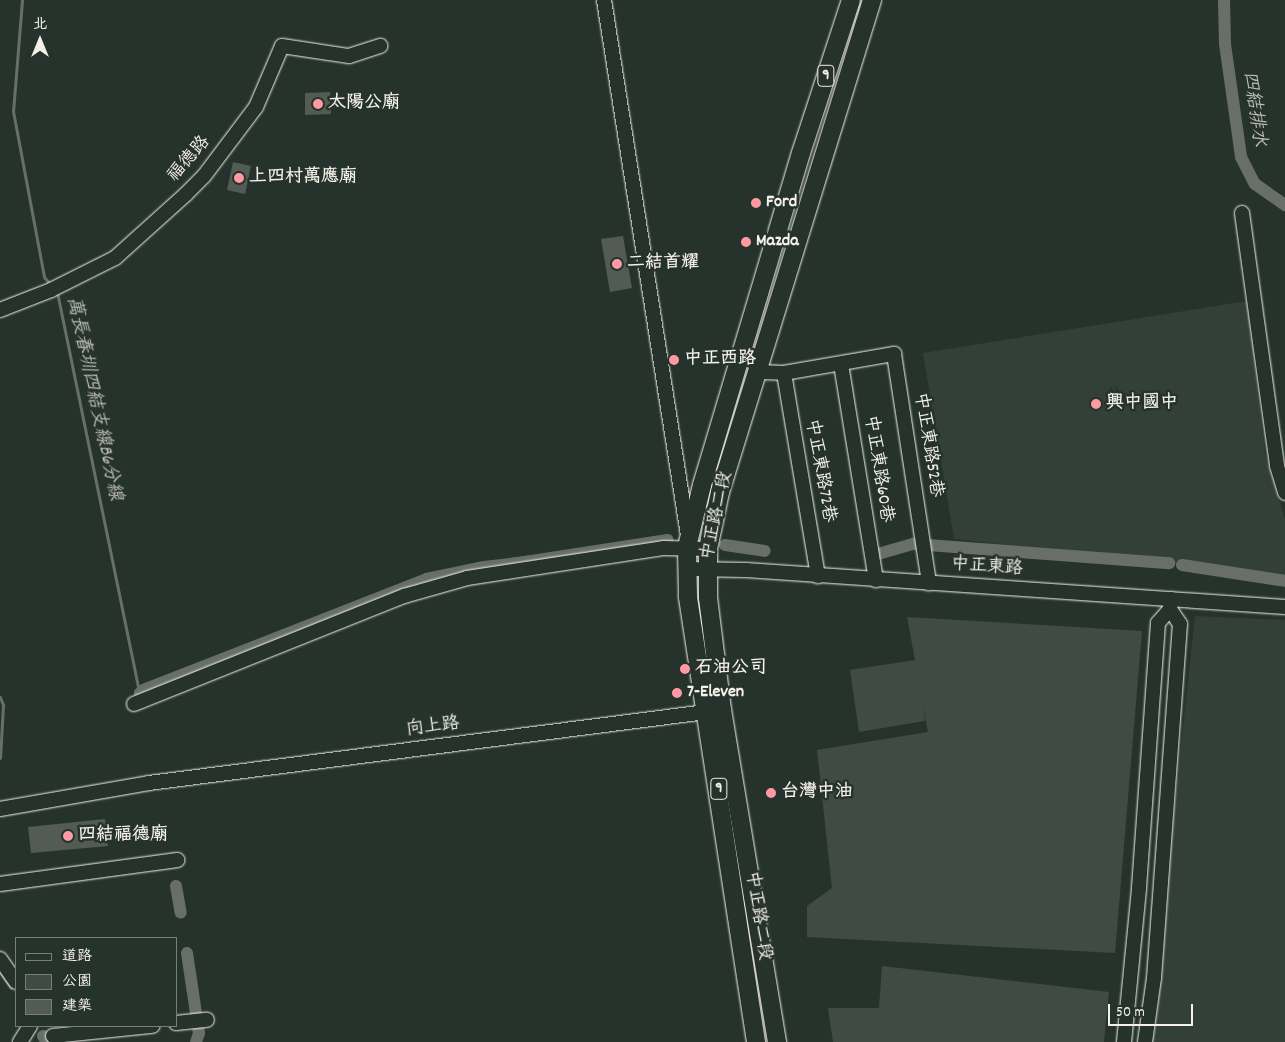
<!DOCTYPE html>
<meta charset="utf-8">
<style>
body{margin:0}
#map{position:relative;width:1285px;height:1042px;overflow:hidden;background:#26332d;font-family:Dekko,"LXGW WenKai TC",sans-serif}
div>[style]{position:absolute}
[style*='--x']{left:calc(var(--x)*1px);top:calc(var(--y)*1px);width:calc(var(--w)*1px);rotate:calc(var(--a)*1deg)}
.built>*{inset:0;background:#333f39}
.green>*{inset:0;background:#414b45}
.stream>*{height:3px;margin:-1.5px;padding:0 1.5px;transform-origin:1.5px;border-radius:1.5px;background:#676f68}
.canal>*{height:12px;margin:-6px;padding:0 6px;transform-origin:6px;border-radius:6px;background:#676f68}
.building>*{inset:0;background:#525c55}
.roads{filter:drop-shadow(0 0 1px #f4f1e8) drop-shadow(0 0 1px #f4f1e8)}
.minor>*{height:14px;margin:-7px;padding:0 7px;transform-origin:7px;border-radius:7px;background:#26332d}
.major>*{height:18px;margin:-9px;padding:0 9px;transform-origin:9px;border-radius:9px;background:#26332d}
.dots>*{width:14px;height:14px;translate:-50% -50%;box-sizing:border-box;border:2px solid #26332d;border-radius:50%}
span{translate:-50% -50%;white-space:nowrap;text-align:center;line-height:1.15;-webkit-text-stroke:5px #26332d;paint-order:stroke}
.shield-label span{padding:1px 4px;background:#26332d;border:1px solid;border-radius:4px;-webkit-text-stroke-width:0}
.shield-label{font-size:16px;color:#f4f1e8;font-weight:700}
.poi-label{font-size:18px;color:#f4f1e8;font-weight:700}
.left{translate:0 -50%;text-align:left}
.street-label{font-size:18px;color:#f4f1e8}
.water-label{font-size:19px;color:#bcbdb5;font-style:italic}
.legend{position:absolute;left:15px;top:937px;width:162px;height:90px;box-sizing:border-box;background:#26332d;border:1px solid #787f78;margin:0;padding:6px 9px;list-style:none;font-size:15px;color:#f4f1e8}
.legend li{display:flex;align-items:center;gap:10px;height:25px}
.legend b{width:25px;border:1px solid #787f78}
.north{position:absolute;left:15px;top:15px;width:50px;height:50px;-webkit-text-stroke:4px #26332d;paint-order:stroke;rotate:0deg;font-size:14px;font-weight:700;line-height:20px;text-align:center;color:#f4f1e8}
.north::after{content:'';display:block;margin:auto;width:18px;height:22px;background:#f4f1e8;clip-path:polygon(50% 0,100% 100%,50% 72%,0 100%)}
.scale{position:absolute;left:1108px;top:1004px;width:85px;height:22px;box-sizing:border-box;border:2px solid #f4f1e8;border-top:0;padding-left:6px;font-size:15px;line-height:18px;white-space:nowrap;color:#f4f1e8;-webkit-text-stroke:4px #26332d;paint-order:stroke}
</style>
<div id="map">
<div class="built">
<div style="clip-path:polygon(1247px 301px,1265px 455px,1285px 519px,1285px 575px,954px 539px,923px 353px)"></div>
<div style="clip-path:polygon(1195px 616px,1285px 620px,1285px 1042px,1149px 1042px)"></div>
</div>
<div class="green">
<div style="clip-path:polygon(907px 617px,1142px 631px,1115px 953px,807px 937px,807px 906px,832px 888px,817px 750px,928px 732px,923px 706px,925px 721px,859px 732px,850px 670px,915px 660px)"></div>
<div style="clip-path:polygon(882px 966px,1109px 992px,1104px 1042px,833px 1042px,828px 1008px,879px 1008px)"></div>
</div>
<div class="stream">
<div style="--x:22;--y:0;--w:111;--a:94.6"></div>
<div style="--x:13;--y:111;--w:169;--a:79.4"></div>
<div style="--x:44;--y:277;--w:11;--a:49"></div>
<div style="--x:57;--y:292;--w:403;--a:78.4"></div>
<div style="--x:140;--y:693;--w:6;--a:-108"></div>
<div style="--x:138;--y:687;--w:4;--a:-27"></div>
<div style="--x:142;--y:685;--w:304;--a:-21.4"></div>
<div style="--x:425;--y:574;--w:59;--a:-11.7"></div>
<div style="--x:483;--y:562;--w:78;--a:-6.7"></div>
<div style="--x:560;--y:553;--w:3;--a:72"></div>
<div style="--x:0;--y:697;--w:9;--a:69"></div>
<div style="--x:3;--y:705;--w:53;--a:93.2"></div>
<div style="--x:0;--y:972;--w:19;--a:55"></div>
</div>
<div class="canal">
<div style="--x:1224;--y:0;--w:44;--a:88.7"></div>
<div style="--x:1225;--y:44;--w:114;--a:81.9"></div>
<div style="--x:1241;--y:157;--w:30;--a:63"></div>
<div style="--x:1255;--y:184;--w:37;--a:35"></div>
<div style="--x:725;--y:545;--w:40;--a:8.5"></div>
<div style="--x:878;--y:554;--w:37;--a:-16"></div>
<div style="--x:914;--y:544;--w:256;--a:4.3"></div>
<div style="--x:1182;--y:565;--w:104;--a:8.8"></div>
<div style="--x:141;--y:696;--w:3;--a:-108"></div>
<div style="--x:140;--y:693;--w:301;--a:-21.6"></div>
<div style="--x:420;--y:582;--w:48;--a:-13.2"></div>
<div style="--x:467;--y:571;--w:203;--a:-8.8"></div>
<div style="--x:176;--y:886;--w:27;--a:80"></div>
<div style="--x:187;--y:953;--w:81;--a:81.5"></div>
<div style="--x:199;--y:1033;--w:9;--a:108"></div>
<div style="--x:43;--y:1036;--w:7;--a:56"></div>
</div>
<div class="building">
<div style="clip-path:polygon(330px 92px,331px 114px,305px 115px,305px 93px)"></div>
<div style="clip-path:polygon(233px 162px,251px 166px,245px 194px,227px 190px)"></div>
<div style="clip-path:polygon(623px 236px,632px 288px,610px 292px,601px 239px)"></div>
<div style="clip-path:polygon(105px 819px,108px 846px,31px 853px,28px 827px)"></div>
</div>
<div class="roads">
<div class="minor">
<div style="--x:604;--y:0;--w:542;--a:81.08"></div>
<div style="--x:1242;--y:213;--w:255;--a:82.1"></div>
<div style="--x:1277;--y:466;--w:28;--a:73"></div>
<div style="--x:0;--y:310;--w:55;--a:-21.4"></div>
<div style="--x:51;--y:290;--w:72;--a:-26.6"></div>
<div style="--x:115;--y:258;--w:96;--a:-42"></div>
<div style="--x:186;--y:194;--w:25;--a:-45"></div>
<div style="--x:204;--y:176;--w:86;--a:-53"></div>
<div style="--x:256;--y:107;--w:66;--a:-66.9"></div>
<div style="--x:282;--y:46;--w:68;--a:8.5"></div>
<div style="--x:349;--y:56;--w:33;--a:-18"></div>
<div style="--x:841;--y:364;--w:219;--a:80.8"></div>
<div style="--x:759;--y:372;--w:25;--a:2"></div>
<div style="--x:784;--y:373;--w:112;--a:-9.8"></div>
<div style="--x:894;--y:354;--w:232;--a:81.3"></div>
<div style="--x:784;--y:373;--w:206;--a:80.5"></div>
<div style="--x:686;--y:569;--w:60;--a:1"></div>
<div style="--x:746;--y:570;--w:540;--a:3.93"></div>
<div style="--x:134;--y:704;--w:291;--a:-21.8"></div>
<div style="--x:404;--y:596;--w:66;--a:-15.9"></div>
<div style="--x:467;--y:578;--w:198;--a:-8.7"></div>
<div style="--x:663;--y:548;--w:45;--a:1.3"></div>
<div style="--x:0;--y:809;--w:151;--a:-9.9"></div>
<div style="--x:149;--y:783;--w:570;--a:-7.26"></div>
<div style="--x:0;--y:884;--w:179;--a:-7.7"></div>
<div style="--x:0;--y:959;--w:28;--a:55"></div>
<div style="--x:176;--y:1023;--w:31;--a:-6"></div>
<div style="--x:53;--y:1036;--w:100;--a:-5.8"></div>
<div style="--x:20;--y:1042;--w:19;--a:-58"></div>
<div style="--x:1124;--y:1042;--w:155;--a:-84.4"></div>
<div style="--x:1139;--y:888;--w:266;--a:-85.9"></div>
<div style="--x:1158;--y:623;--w:18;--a:-49"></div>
<div style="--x:1170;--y:609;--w:10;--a:-84"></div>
<div style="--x:1145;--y:1042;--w:65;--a:-82"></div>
<div style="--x:1154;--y:978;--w:355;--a:-85.8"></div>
<div style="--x:1180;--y:624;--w:18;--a:-124"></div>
</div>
<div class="major">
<div style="--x:756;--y:1042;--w:451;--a:-98.7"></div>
<div style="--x:688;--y:596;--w:49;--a:-91.2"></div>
<div style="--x:687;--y:547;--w:64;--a:-76.4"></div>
<div style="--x:702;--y:485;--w:346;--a:-73.4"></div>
<div style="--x:801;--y:153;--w:161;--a:-71.9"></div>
<div style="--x:777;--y:1042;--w:337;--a:-99.4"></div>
<div style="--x:722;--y:710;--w:113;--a:-97.1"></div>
<div style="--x:708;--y:598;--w:49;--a:-90"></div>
<div style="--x:708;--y:549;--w:58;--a:-78.1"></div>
<div style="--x:720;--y:492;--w:515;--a:-72.83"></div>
</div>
</div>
<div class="dots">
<div style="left:318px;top:104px;background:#ff9aa2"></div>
<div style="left:239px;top:178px;background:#ff9aa2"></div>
<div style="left:756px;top:203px;background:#ff9aa2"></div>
<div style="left:746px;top:242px;background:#ff9aa2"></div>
<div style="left:617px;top:264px;background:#ff9aa2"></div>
<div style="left:674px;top:360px;background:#ff9aa2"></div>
<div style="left:1096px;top:404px;background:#ff9aa2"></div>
<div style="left:685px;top:669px;background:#ff9aa2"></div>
<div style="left:677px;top:693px;background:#ff9aa2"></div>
<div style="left:771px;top:793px;background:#ff9aa2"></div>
<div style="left:68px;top:836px;background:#ff9aa2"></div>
</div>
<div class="shield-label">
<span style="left:826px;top:76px">9</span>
<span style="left:719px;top:789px">9</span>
</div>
<div class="poi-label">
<span class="left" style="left:328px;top:104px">太陽公廟</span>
<span class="left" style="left:249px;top:178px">上四村萬應廟</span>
<span class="left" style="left:766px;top:203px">Ford</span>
<span class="left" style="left:756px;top:242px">Mazda</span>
<span class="left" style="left:627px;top:264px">二結首耀</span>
<span class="left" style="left:684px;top:360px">中正西路</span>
<span class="left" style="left:1106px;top:404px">興中國中</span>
<span class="left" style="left:695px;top:669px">石油公司</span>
<span class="left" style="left:687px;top:693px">7-Eleven</span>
<span class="left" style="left:781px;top:793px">台灣中油</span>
<span class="left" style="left:78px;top:836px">四結福德廟</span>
</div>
<div class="street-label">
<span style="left:190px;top:160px;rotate:-49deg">福德路</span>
<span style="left:927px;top:445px;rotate:81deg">中正東路52巷</span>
<span style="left:877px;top:469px;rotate:81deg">中正東路60巷</span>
<span style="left:819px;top:471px;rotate:80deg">中正東路72巷</span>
<span style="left:718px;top:516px;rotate:-78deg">中正路二段</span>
<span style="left:987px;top:568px;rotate:4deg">中正東路</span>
<span style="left:433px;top:728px;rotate:-7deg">向上路</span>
<span style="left:757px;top:916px;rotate:81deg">中正路二段</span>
</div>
<div class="water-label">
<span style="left:1253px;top:109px;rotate:82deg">四結排水</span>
<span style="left:93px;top:399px;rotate:78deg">萬長春圳四結支線B6分線</span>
</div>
<ul class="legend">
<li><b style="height:6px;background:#26332d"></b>道路</li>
<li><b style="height:14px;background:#414b45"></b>公園</li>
<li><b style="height:14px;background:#525c55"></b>建築</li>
</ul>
<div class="north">北</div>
<div class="scale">50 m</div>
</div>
